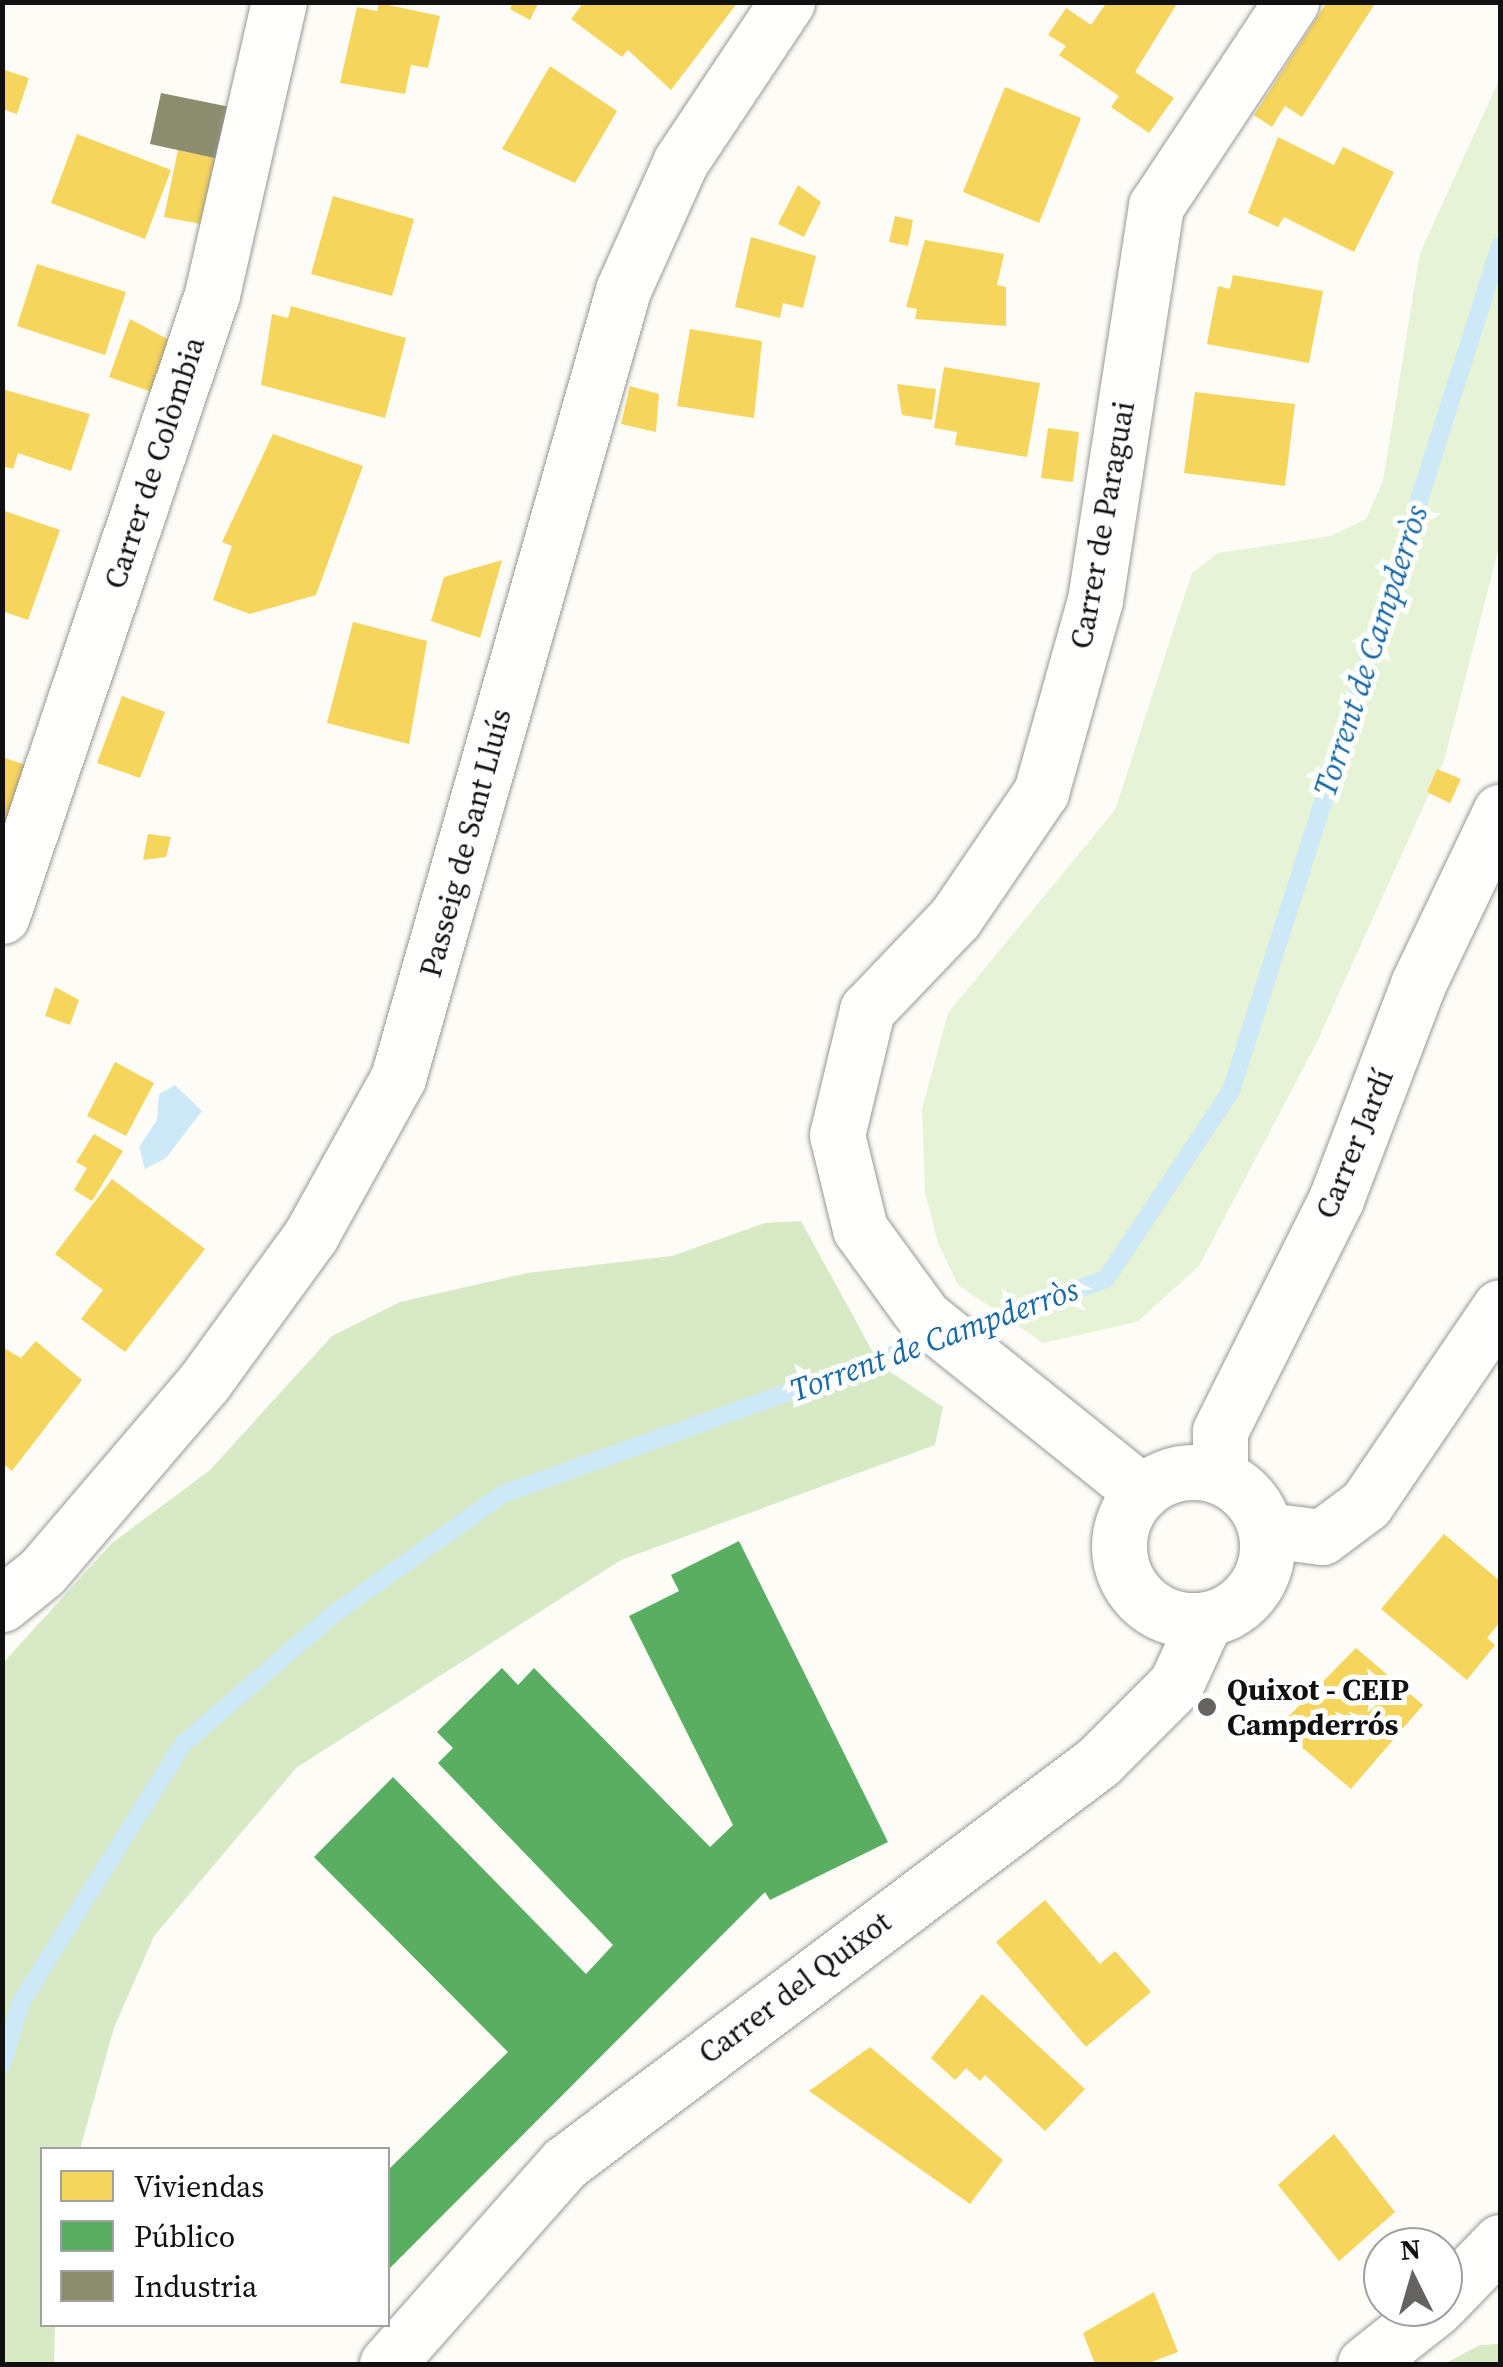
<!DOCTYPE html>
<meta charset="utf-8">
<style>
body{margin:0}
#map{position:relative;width:1503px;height:2367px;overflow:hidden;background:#fdfcf7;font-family:"Source Serif 4",serif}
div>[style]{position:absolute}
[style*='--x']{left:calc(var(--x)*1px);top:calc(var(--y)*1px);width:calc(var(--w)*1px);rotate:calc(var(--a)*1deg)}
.green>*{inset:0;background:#e7f3d7}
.forest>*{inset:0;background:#d8eac5}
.water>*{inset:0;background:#cde8f7}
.homes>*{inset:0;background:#f6d55c}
.public>*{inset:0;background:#5aae61}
.industry>*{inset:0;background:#8c8c6e}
.stream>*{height:18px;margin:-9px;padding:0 9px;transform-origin:9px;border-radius:9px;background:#cde8f7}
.roads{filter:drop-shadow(0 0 2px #979795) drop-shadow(0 0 2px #979795)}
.street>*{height:55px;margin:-27.5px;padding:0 27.5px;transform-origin:27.5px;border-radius:27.5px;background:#fffffe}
.street>.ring{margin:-27.5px;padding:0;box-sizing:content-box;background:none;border:55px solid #fffffe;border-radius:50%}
.dots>*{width:28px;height:28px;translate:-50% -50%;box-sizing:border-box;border:5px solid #fff;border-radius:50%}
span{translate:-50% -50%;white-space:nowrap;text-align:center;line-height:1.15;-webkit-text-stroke:10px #fff;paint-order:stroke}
.street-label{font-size:30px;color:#111}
.poi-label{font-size:30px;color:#111;font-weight:700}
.left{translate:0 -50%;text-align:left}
.water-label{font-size:32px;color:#1768a6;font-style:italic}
.frame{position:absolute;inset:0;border:5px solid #111;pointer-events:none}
.legend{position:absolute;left:40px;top:2147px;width:350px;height:180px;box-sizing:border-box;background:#fff;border:2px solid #a0a0a0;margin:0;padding:12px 18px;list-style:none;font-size:30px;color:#111}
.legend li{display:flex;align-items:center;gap:20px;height:50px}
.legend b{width:50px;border:2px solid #a0a0a0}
.north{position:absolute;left:1363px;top:2227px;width:100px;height:100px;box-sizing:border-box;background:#fff;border:2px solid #a0a0a0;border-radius:50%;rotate:355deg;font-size:28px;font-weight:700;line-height:40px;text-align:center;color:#111}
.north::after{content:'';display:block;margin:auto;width:35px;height:45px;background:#646362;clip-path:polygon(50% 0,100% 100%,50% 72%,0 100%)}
</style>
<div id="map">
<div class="green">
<div style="clip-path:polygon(1500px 78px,1500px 543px,1444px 761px,1316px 1044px,1199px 1266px,1137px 1322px,1043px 1343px,958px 1285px,938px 1243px,925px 1192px,922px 1109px,948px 1013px,1115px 810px,1192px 573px,1218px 553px,1331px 536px,1366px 519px,1383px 481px,1420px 253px)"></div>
</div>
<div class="forest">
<div style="clip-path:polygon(801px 1221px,880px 1365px,943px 1407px,935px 1445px,621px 1560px,296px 1768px,154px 1936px,114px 2028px,80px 2149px,42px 2150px,42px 2324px,55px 2325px,54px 2364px,3px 2364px,3px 1663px,112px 1543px,209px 1471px,332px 1336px,400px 1302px,527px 1273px,672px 1256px,765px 1223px)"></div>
<div style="clip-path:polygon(1500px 2344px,1500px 2364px,1444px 2364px,1480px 2345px)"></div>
</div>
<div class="water">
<div style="clip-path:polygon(175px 1085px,202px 1111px,166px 1158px,145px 1169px,139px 1147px,157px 1120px,159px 1094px)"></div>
</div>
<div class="homes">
<div style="clip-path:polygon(513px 2px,539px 2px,530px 20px,510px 9px)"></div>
<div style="clip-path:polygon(584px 2px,738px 2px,671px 90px,628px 50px,622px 57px,571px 19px)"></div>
<div style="clip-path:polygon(1107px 2px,1178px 2px,1135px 72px,1174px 98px,1149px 133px,1111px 107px,1119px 96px,1059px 55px,1066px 46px,1048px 35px,1066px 8px,1091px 25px)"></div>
<div style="clip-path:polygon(1327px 2px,1376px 2px,1302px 117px,1285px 106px,1272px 127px,1254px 115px)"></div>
<div style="clip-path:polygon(379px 3px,440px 16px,428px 68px,411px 65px,405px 94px,340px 83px,357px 7px,377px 11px)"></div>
<div style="clip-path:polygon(550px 66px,617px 111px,575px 183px,502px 149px)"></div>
<div style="clip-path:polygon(2px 69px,29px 78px,17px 114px,2px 109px)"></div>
<div style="clip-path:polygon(1005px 87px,1081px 118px,1039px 223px,963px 192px)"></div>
<div style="clip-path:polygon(77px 134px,171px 170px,145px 239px,51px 203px)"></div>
<div style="clip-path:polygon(1278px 137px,1334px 165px,1343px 147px,1394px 172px,1354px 252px,1284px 217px,1278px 227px,1248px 213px)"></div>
<div style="clip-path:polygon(178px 150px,219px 159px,206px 225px,164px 217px)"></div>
<div style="clip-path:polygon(798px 185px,821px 202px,804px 237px,778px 224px)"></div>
<div style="clip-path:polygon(333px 196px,414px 219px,392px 296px,311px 274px)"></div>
<div style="clip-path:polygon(895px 216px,913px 220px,908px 246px,889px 242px)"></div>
<div style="clip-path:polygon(751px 237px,816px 256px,803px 308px,783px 303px,780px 318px,735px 307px)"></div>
<div style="clip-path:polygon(925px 240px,1004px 254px,997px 285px,1006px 287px,1006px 326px,915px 319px,917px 309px,906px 307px)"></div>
<div style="clip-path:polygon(37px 264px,126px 292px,105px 355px,17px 326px)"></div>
<div style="clip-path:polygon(1233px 275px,1323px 291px,1309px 363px,1207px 344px,1218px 286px,1230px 289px)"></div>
<div style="clip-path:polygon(291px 306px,406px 338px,385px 418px,261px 385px,272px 314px,288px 318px)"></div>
<div style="clip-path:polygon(130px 319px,173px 342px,155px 393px,109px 377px)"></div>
<div style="clip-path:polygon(690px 329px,762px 341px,754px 418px,677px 406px)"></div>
<div style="clip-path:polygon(944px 367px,1040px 383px,1027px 457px,955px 445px,957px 432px,934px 428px)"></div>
<div style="clip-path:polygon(897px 384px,936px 389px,932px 420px,902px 415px)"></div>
<div style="clip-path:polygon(630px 386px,659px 394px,656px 432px,621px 424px)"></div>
<div style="clip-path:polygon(2px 389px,90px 414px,71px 471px,18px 453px,13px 469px,2px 466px)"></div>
<div style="clip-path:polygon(1195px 392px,1295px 404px,1285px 486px,1184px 473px)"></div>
<div style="clip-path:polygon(1048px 428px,1079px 432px,1073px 482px,1041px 478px)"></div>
<div style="clip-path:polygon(273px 434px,363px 466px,316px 595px,250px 614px,213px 600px,232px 546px,222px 542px)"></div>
<div style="clip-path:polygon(2px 510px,60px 530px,28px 620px,2px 611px)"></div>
<div style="clip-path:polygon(502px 560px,480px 638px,431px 621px,444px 577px)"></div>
<div style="clip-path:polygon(353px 622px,427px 641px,409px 744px,327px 723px)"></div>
<div style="clip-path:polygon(122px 696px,165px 712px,140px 778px,97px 763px)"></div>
<div style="clip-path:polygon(2px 757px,29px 766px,2px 841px)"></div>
<div style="clip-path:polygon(1437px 769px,1461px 779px,1450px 803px,1427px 792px)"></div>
<div style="clip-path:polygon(148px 834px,171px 837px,166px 857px,143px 860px)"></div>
<div style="clip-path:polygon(55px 987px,79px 1000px,70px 1025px,45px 1016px)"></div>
<div style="clip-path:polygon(115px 1062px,154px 1083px,126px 1136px,87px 1116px)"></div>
<div style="clip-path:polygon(94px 1134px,123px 1151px,92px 1201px,74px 1190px,87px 1168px,76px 1162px)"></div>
<div style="clip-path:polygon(112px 1179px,205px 1249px,125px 1352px,81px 1319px,103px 1290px,55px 1254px)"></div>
<div style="clip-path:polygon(36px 1341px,82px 1380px,12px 1471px,2px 1463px,2px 1347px,21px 1358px)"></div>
<div style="clip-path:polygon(1444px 1534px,1500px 1581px,1500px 1622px,1487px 1638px,1495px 1645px,1467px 1680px,1381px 1609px)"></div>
<div style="clip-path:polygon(1356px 1648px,1423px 1705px,1351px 1789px,1278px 1727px)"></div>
<div style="clip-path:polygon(1045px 1900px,1100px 1964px,1115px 1951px,1151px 1992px,1086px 2047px,996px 1942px)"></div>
<div style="clip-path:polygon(982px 1994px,1085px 2089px,1045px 2131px,985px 2075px,980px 2081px,966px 2068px,955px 2080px,931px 2058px)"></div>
<div style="clip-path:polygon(870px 2047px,1003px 2160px,970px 2204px,809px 2091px)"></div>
<div style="clip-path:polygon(1334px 2134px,1395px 2212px,1339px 2261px,1278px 2185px)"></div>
<div style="clip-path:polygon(1154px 2292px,1178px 2352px,1146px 2364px,1095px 2364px,1083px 2333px)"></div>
</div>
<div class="public">
<div style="clip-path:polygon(739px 1541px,888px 1842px,770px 1900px,765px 1892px,388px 2270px,388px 2170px,508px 2052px,314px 1857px,393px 1777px,586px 1974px,613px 1945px,438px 1763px,453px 1748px,437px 1732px,502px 1668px,518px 1685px,534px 1668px,710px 1847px,733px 1825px,629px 1616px,679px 1591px,671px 1575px)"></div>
</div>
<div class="industry">
<div style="clip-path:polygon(161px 93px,230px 107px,219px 159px,150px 144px)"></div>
</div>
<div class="stream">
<div style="--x:2;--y:2065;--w:66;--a:-73.2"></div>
<div style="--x:21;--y:2002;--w:305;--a:-57.9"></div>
<div style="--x:183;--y:1744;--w:201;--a:-40.8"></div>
<div style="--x:335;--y:1613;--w:206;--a:-35.3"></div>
<div style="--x:503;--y:1494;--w:640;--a:-19.62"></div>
<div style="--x:1106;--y:1279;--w:226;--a:-56.4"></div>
<div style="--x:1231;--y:1091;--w:887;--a:-72.34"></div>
</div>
<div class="roads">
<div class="street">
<div style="--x:2;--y:916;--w:656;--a:-71.34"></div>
<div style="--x:212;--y:294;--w:300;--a:-77.1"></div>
<div class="ring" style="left:1119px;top:1472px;width:93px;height:93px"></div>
<div style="--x:1220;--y:1476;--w:45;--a:-90"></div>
<div style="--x:1220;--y:1431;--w:259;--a:-63.4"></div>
<div style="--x:1336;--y:1199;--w:230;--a:-69.1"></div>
<div style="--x:1418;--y:984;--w:191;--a:-64.5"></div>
<div style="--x:1142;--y:1492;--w:280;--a:-141.2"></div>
<div style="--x:924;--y:1317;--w:109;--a:-126"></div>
<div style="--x:860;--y:1229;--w:97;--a:-103.7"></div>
<div style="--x:837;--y:1135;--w:129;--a:-76.5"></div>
<div style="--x:867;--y:1010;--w:127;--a:-46.3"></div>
<div style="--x:955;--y:918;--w:153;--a:-55.7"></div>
<div style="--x:1041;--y:792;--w:199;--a:-74.3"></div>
<div style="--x:1095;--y:600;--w:399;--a:-81.2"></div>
<div style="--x:1156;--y:206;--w:245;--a:-56.5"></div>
<div style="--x:1267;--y:1530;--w:55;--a:7.3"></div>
<div style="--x:1322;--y:1537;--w:55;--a:-36.9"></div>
<div style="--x:1366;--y:1504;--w:238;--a:-55.8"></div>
<div style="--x:2;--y:1604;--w:51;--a:-38.7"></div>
<div style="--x:42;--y:1572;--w:251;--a:-49.5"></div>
<div style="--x:205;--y:1381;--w:180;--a:-54"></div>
<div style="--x:311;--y:1235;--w:179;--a:-61"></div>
<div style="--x:398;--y:1078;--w:819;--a:-74.06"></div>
<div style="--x:623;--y:290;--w:141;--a:-65.8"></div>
<div style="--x:681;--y:161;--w:191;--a:-56.3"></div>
<div style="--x:1443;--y:2301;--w:82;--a:-46"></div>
<div style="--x:387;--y:2364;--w:268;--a:-48.5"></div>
<div style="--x:565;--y:2163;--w:667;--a:-36.96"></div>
<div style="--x:1098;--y:1762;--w:110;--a:-45"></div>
<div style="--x:1176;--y:1684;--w:69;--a:-65.3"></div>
<div style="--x:1365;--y:2364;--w:92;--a:-38.4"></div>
</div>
</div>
<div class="dots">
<div style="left:1207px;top:1707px;background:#646362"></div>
</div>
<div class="street-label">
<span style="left:155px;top:463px;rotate:-72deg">Carrer de Colòmbia</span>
<span style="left:1103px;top:525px;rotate:-80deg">Carrer de Paraguai</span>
<span style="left:466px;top:843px;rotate:-75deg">Passeig de Sant Lluís</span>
<span style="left:1355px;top:1144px;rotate:-68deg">Carrer Jardí</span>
<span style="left:795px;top:1988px;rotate:-37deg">Carrer del Quixot</span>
</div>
<div class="poi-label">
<span class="left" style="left:1227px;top:1707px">Quixot - CEIP<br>Campderrós</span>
</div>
<div class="water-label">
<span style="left:1371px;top:651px;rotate:-72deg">Torrent de Campderròs</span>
<span style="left:934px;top:1340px;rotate:-20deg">Torrent de Campderròs</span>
</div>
<div class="frame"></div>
<ul class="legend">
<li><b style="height:28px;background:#f6d55c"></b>Viviendas</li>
<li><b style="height:28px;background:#5aae61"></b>Público</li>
<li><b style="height:28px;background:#8c8c6e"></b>Industria</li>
</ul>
<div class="north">N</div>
</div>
